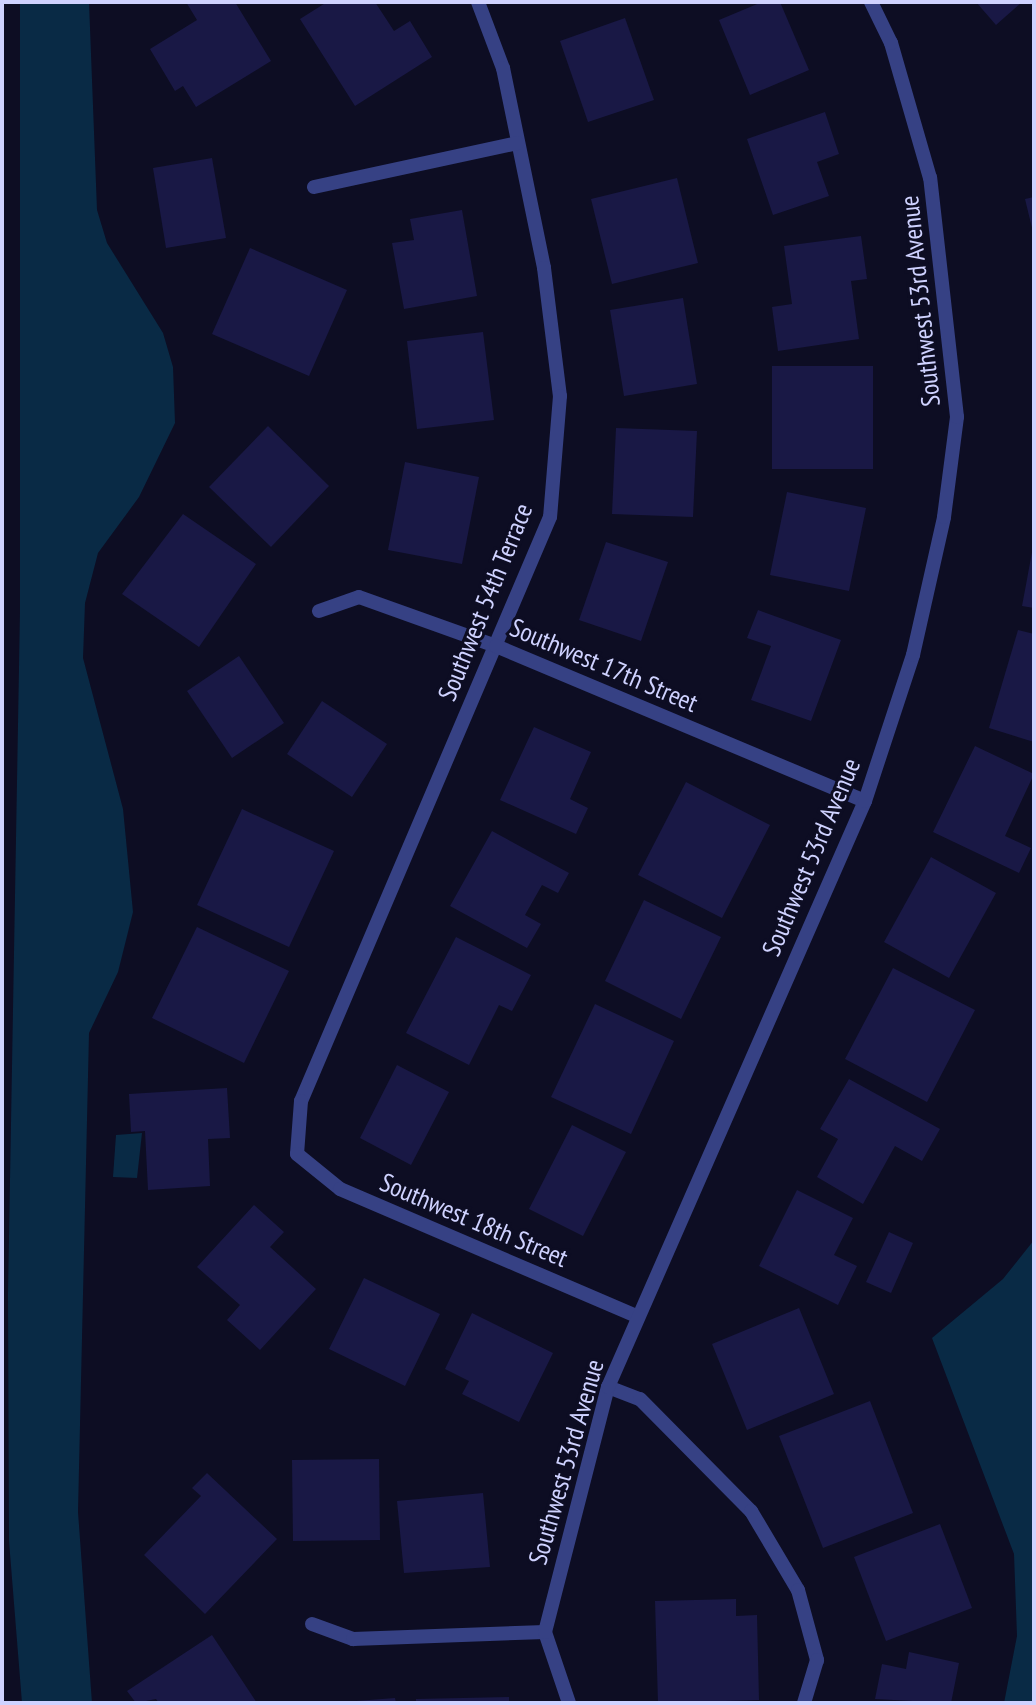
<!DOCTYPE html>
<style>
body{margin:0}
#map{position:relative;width:1036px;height:1705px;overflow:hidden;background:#0d0d23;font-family:"PT Sans Narrow",sans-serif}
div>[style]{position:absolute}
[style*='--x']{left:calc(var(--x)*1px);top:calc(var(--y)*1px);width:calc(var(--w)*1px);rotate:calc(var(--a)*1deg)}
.water>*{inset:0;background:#092a45}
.building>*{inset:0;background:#191845}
.street>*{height:14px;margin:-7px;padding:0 7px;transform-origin:7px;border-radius:7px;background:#364184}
span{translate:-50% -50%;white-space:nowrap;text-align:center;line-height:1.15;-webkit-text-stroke:6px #0d0d23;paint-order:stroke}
.street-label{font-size:26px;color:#cfd2ff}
.frame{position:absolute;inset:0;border:4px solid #cfd2ff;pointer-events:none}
</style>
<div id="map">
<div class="water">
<div style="clip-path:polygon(20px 2px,89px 2px,97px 210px,107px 243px,163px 333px,173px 367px,175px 423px,139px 497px,98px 553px,85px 603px,83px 658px,123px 809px,133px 912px,118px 972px,89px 1033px,78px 1512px,92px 1703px,22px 1703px,9px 1541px,8px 1294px,20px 611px)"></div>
<div style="clip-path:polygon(142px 1133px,137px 1178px,113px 1177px,116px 1135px)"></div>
<div style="clip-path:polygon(1034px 1240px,1034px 1703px,1004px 1703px,1017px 1636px,1014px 1554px,932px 1338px,1003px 1279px)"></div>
</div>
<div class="building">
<div style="clip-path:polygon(186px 2px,235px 2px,271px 61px,196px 107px,183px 86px,175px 91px,150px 49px,197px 20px)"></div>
<div style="clip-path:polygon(327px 2px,375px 2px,394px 31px,410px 21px,432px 57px,355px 106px,300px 19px)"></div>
<div style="clip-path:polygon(762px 2px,780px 2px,809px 70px,750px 95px,719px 20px)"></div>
<div style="clip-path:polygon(976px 2px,1022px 2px,996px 25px)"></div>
<div style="clip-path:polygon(625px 18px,654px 100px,588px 122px,560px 41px)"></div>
<div style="clip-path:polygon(825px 112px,839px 154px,817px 162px,829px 196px,773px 215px,747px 139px)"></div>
<div style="clip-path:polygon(212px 158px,226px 238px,166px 248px,153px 168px)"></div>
<div style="clip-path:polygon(677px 178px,698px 263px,612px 284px,591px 199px)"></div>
<div style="clip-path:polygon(1034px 197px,1034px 231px,1033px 232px,1025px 199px)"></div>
<div style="clip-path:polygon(462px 210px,477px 296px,404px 309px,392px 243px,414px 240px,410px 219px)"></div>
<div style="clip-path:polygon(861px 236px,867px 279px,851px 281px,859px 339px,778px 351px,772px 307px,792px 304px,784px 246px)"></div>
<div style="clip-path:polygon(250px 248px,347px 290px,309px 376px,212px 334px)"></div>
<div style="clip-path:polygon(683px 298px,697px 384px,624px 396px,610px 310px)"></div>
<div style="clip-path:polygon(483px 332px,494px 420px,417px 429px,407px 341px)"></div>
<div style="clip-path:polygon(772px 366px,873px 366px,873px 469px,772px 469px)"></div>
<div style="clip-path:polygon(268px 426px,329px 486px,271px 547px,209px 487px)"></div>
<div style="clip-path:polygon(616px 428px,697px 431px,693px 517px,612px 514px)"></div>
<div style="clip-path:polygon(405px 462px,479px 477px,462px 564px,388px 550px)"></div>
<div style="clip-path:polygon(787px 492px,866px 508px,849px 591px,770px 575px)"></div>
<div style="clip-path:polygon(183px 514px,256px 564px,199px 647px,122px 594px)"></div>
<div style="clip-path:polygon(606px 542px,668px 562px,641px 641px,579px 620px)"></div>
<div style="clip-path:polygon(1033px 547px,1034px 547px,1034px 608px,1022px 606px)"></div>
<div style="clip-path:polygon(758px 610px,841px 640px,811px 721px,751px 700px,771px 646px,747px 638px)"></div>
<div style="clip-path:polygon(1018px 630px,1034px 634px,1034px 742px,989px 728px)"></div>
<div style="clip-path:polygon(239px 656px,284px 723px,232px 758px,187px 691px)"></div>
<div style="clip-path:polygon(322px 701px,387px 744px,352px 797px,287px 754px)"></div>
<div style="clip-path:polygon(534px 727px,591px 752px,570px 799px,588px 808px,576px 834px,500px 800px)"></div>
<div style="clip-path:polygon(975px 746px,1034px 774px,1005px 836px,1031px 848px,1019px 873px,933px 832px)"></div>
<div style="clip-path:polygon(686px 782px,770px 825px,722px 918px,638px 875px)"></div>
<div style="clip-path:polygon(242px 809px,334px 851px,289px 947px,197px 905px)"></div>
<div style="clip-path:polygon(492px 831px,569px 873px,558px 893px,542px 885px,525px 915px,541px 924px,527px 948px,450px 906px)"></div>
<div style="clip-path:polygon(931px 857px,996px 893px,949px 978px,884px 942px)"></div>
<div style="clip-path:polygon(644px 900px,721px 937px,681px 1019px,605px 981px)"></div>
<div style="clip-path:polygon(197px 927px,289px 971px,244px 1063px,152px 1018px)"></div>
<div style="clip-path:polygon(456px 937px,531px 975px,512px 1011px,499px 1005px,469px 1065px,406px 1033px)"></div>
<div style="clip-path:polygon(893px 968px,975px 1010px,927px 1102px,845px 1059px)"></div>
<div style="clip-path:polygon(595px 1004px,674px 1041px,631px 1134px,551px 1097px)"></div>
<div style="clip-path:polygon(397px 1065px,449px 1092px,411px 1165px,360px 1138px)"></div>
<div style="clip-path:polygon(849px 1079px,940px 1129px,922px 1161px,895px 1146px,863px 1204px,817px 1177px,838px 1139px,820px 1129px)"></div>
<div style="clip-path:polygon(227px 1088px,230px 1138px,208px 1139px,210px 1186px,148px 1190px,145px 1131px,131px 1132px,129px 1094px)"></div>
<div style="clip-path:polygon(572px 1125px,626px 1152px,583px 1236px,529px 1209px)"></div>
<div style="clip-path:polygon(797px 1190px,853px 1218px,834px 1255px,857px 1266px,838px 1305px,759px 1266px)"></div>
<div style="clip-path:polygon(254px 1205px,284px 1232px,270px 1247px,316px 1289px,260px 1350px,227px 1320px,240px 1305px,197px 1267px)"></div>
<div style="clip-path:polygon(889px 1232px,913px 1243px,891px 1293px,866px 1282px)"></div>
<div style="clip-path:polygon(364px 1278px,440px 1314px,405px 1386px,329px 1349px)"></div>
<div style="clip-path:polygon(799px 1308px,834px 1394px,747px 1430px,712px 1344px)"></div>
<div style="clip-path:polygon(472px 1313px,553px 1353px,519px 1422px,462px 1394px,469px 1381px,445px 1369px)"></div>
<div style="clip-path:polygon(870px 1401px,913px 1513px,823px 1548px,779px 1436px)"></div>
<div style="clip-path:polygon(379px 1459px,380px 1540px,293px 1541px,292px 1460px)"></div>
<div style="clip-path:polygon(207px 1473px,277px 1539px,205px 1614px,144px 1555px,201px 1496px,192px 1488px)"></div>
<div style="clip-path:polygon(483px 1493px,490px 1567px,404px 1573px,397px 1501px)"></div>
<div style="clip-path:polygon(940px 1524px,972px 1608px,886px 1641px,854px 1557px)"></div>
<div style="clip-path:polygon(736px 1599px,736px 1616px,757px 1615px,759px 1700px,658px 1703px,655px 1601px)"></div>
<div style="clip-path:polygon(212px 1635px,257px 1703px,159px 1703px,156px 1699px,136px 1703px,127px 1691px)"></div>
<div style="clip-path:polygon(909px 1652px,959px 1663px,951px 1703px,875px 1699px,882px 1664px,906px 1669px)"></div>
<div style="clip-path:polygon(509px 1697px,509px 1703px,416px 1703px,416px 1699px)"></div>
<div style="clip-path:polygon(395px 1698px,396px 1703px,356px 1703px,356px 1701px)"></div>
</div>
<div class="street">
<div style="--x:478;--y:2;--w:71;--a:69.3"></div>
<div style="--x:503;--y:68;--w:204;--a:78.4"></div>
<div style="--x:544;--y:268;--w:129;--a:82.9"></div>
<div style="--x:560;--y:396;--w:121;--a:94.7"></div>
<div style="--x:550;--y:517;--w:635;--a:113.09"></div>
<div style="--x:301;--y:1101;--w:53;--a:94.3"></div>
<div style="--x:297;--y:1154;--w:55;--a:39.1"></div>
<div style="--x:340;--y:1189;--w:324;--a:23.2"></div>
<div style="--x:314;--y:187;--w:208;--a:-12.2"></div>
<div style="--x:319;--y:611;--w:42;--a:-19.3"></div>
<div style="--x:359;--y:597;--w:145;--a:19.7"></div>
<div style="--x:496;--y:646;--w:400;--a:22.8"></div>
<div style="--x:608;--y:1387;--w:34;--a:21"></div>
<div style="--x:640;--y:1399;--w:158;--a:45.3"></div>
<div style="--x:751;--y:1511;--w:92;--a:59.3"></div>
<div style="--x:798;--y:1590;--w:73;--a:74.8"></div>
<div style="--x:817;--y:1660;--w:45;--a:106.8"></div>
<div style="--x:312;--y:1624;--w:44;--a:20.1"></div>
<div style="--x:353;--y:1639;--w:192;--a:-2.1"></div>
<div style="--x:569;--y:1703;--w:75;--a:-108.7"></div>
<div style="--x:545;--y:1632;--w:253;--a:-75.6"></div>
<div style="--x:608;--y:1387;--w:640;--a:-66.32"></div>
<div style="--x:865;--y:801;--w:154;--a:-71.8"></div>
<div style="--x:913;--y:655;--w:141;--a:-77.3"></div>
<div style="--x:944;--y:517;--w:101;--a:-82.6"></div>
<div style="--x:957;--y:417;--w:241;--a:-96.4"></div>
<div style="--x:930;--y:178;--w:141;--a:-106.1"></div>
<div style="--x:891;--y:43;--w:46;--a:-116"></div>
</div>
<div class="street-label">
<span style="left:920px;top:301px;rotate:-96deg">Southwest 53rd Avenue</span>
<span style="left:485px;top:602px;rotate:-68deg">Southwest 54th Terrace</span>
<span style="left:604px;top:665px;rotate:23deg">Southwest 17th Street</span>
<span style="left:811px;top:857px;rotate:-67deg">Southwest 53rd Avenue</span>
<span style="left:474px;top:1220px;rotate:23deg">Southwest 18th Street</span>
<span style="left:566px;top:1462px;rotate:-74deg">Southwest 53rd Avenue</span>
</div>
<div class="frame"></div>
</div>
